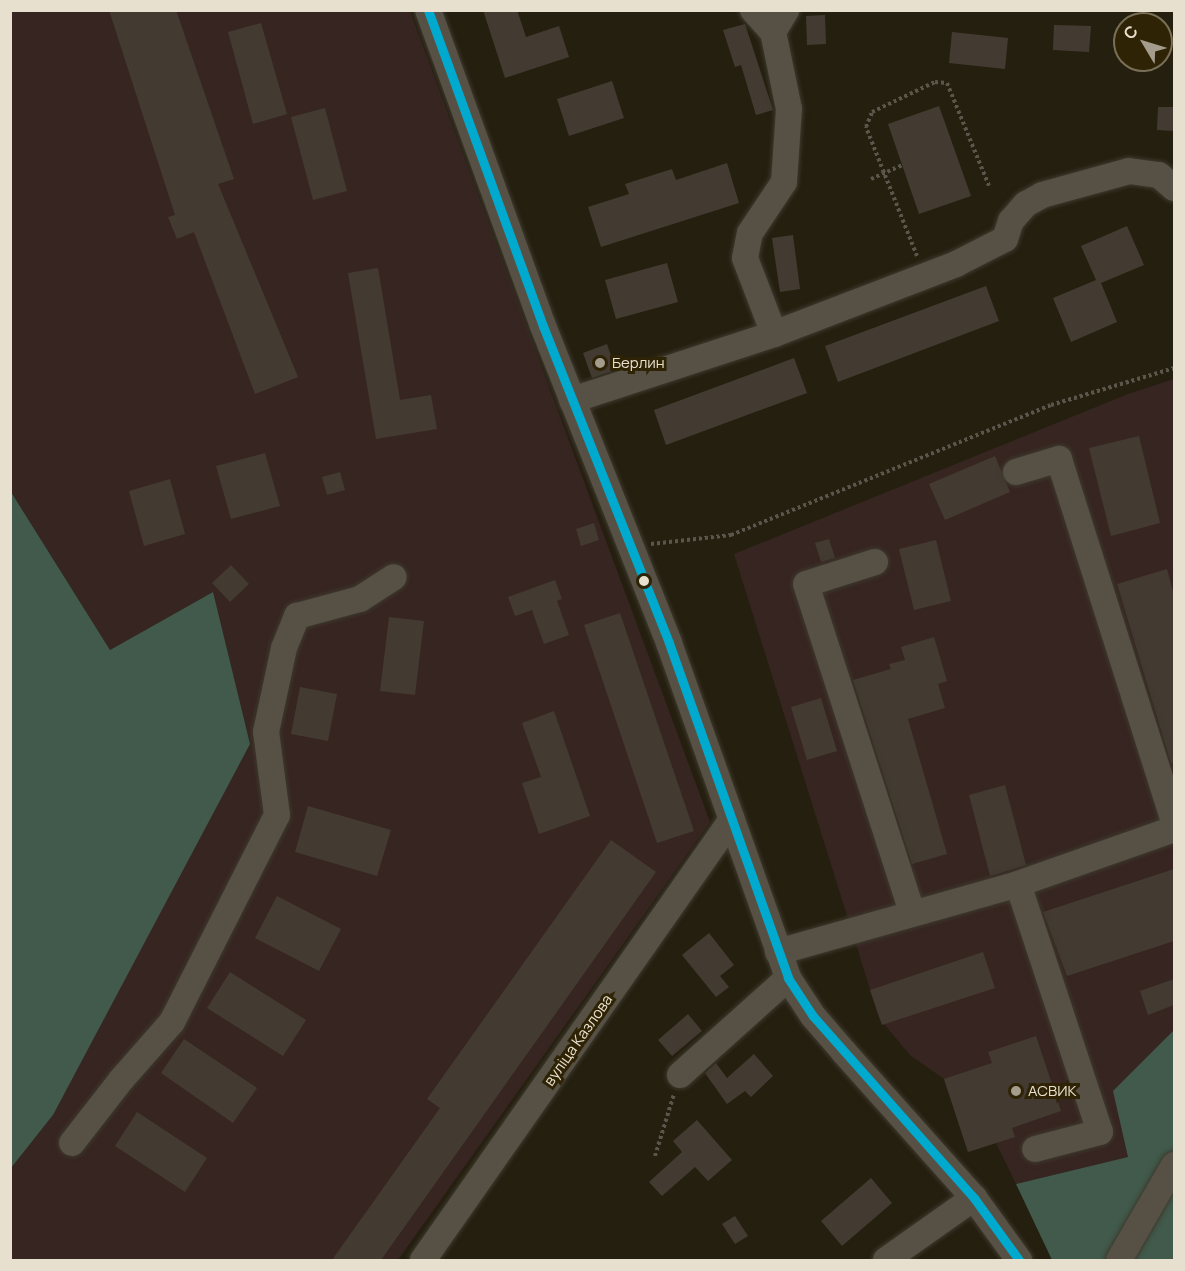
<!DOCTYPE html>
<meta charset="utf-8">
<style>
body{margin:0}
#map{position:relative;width:1185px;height:1271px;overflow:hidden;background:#251f0f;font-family:Manrope,sans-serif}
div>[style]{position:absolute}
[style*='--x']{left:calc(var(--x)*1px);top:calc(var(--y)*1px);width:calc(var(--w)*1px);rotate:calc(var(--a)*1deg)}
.industrial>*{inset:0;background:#372521}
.forest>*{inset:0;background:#415a4b}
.building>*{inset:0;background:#433b31}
.path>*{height:4px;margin-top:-2px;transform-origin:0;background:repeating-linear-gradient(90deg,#5b564c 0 3px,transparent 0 6px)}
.roads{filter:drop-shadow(0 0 2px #3d392e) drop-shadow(0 0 2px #3d392e)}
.minor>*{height:26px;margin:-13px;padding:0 13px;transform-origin:13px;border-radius:13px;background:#565144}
.bus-1>*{height:9px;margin:-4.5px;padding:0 4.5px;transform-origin:4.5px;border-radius:4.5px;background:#00a9ce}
.dots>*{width:16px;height:16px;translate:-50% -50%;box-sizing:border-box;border:3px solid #2f2305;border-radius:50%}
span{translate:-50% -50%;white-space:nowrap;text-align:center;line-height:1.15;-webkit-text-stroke:6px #2f2305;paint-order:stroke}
.poi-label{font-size:15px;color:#e8e0cf}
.left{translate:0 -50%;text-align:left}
.street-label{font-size:15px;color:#e8e0cf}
.frame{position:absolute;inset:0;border:12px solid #e8e0cf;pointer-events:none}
.north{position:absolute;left:1113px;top:12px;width:60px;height:60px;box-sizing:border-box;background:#2f2305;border:2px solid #796f56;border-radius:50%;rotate:308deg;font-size:16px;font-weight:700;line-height:24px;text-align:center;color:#e8e0cf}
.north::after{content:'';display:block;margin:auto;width:21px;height:27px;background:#a49c8c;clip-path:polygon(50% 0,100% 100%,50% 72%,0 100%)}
</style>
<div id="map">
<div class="industrial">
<div style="clip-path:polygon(11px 11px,410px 11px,710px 822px,398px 1260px,11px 1260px,11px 1168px,53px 1115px,213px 592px,110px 650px,11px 492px)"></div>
<div style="clip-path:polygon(1174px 379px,1174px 1030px,1114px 1091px,1129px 1157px,1016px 1184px,996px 1143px,968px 1152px,944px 1079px,910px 1055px,879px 1018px,734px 554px,1128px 394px)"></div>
</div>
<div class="forest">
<div style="clip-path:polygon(11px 492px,110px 650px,213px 592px,250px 744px,53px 1115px,11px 1168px)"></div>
<div style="clip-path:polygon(1174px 1030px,1174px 1260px,1052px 1260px,1016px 1184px,1128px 1157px,1113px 1091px)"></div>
</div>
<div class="building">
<div style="clip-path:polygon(109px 10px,176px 10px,234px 179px,218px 184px,298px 377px,255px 394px,194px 232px,177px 239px,168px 217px,175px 215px)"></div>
<div style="clip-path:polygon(483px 10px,517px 10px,526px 37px,559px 26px,569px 57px,505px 78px)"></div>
<div style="clip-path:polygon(825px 15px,826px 44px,807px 45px,806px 16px)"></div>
<div style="clip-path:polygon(261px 23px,287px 114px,253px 124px,228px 32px)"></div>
<div style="clip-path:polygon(745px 24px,773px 110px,756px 115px,741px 65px,735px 67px,723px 30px)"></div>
<div style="clip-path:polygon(1054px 25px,1091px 26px,1089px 52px,1053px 50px)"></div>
<div style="clip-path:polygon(952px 32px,1008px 38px,1005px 69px,949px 63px)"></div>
<div style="clip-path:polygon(612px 81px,624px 118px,569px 136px,557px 99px)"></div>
<div style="clip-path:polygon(939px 106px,971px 196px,919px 214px,888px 124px)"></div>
<div style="clip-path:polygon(1158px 107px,1174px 107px,1174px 131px,1157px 130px)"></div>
<div style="clip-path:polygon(325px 108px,347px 191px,313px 200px,291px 117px)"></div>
<div style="clip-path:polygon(727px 163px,739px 203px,601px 247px,588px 207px,629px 194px,625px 184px,672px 169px,676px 180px)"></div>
<div style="clip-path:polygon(1127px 226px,1144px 265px,1101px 283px,1117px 322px,1071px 342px,1053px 298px,1096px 280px,1081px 246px)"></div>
<div style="clip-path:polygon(793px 235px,800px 289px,780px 292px,772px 238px)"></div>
<div style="clip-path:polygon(667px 263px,678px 302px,616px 319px,605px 280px)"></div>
<div style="clip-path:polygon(378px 268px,400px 400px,431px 395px,437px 429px,376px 439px,348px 273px)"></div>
<div style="clip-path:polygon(986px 286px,999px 321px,838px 382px,825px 346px)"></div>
<div style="clip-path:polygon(607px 344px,616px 370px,592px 378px,583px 353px)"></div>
<div style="clip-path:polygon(794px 358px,807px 393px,666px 445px,654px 410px)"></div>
<div style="clip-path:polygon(1139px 436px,1160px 523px,1111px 536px,1089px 448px)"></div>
<div style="clip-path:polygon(265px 453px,280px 506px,231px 519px,216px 466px)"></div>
<div style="clip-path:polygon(995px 456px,1010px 492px,945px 520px,929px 484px)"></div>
<div style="clip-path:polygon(340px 472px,345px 490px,327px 495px,322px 477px)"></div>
<div style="clip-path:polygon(170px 479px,185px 534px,144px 546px,129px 491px)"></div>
<div style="clip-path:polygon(594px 523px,599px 540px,581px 546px,576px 529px)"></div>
<div style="clip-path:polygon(829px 539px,835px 558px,821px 562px,815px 543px)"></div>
<div style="clip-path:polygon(936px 540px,951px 601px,914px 610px,899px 549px)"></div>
<div style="clip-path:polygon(231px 565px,249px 584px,230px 602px,212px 583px)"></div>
<div style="clip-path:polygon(1167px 569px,1174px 595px,1174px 763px,1171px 763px,1117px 584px)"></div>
<div style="clip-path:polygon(555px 580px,562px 599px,557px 601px,569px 635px,544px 644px,532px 610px,515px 616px,508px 597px)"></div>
<div style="clip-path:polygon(620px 613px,694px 831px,657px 843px,584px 625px)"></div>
<div style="clip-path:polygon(389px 617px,424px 621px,415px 695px,380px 691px)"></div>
<div style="clip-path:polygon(934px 637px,947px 681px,938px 684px,945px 708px,908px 719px,947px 854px,912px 864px,853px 680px,891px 669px,889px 664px,905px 660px,901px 647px)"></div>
<div style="clip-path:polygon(300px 687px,337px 694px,328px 741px,291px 734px)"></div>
<div style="clip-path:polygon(821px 698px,837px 751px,807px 760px,791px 707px)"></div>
<div style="clip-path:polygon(554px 711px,590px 816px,539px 834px,522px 783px,541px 777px,522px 723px)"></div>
<div style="clip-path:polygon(1005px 785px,1026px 865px,990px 876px,969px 795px)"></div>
<div style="clip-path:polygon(308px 806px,391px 830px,377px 876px,295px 852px)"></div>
<div style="clip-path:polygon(611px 840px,656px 872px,381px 1260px,332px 1260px,440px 1108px,427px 1099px)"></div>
<div style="clip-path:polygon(1174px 869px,1174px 941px,1067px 976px,1043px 912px)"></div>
<div style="clip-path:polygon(277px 896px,341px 929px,319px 971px,255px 938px)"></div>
<div style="clip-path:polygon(709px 933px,734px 965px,720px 976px,729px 987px,716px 997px,682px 955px)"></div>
<div style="clip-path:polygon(983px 952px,995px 988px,882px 1025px,870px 990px)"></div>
<div style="clip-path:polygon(230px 972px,306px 1020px,283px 1056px,207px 1008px)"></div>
<div style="clip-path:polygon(1174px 979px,1174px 1005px,1148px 1015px,1140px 991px)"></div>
<div style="clip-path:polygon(688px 1014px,702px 1031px,672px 1056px,658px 1040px)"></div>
<div style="clip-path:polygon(1036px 1036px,1061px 1111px,1012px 1128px,1015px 1137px,968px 1152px,944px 1079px,992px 1063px,988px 1052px)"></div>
<div style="clip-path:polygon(184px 1039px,257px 1088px,233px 1123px,161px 1073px)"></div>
<div style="clip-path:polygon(754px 1054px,773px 1076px,751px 1097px,745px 1091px,727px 1104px,705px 1073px,716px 1063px,727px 1078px)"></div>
<div style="clip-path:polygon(137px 1112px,207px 1158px,185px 1192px,115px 1146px)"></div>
<div style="clip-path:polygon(697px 1120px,732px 1160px,708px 1181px,695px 1167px,662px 1196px,649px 1182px,682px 1152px,673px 1141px)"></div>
<div style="clip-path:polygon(871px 1178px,892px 1203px,842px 1246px,821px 1221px)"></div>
<div style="clip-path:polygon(735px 1216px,748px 1236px,735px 1244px,722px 1224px)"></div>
</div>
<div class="path">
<div style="--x:871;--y:179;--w:34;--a:-24"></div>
<div style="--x:917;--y:256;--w:139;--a:-111.6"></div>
<div style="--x:866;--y:127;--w:16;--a:-68"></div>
<div style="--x:872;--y:112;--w:70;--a:-25.5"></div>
<div style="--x:935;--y:82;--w:12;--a:5"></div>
<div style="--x:947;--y:83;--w:111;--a:67.8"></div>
<div style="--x:651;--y:544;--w:81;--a:-6.4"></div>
<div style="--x:731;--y:535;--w:345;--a:-22.1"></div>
<div style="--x:1051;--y:405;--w:128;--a:-16.7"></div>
<div style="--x:655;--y:1156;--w:65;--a:-73"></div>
</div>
<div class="roads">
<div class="minor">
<div style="--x:428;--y:10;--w:336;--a:70"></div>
<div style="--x:543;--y:326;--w:341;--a:68.3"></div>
<div style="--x:669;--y:643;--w:356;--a:70.4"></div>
<div style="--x:788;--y:978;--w:45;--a:56.7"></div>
<div style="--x:813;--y:1016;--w:48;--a:49.3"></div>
<div style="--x:844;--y:1052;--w:195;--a:48.3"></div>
<div style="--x:974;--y:1198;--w:77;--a:54"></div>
<div style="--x:753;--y:10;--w:30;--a:48"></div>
<div style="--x:774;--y:334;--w:81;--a:-110.9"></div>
<div style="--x:745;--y:258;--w:25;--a:-79"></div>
<div style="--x:750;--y:233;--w:61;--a:-56.3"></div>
<div style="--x:784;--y:182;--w:73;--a:-86.1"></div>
<div style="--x:789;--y:109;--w:79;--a:-101.7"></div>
<div style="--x:773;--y:32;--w:26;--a:-59"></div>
<div style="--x:572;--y:400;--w:213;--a:-18.1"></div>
<div style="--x:774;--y:334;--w:195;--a:-21"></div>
<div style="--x:956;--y:264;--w:55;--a:-27"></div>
<div style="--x:1005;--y:239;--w:19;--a:-72"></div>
<div style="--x:1011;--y:221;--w:23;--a:-49"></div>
<div style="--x:1026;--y:204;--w:18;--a:-29"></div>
<div style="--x:1042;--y:195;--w:90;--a:-15.4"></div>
<div style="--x:1129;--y:171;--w:30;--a:8"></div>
<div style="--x:1159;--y:175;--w:20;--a:41"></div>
<div style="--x:1016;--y:472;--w:45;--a:-16.8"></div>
<div style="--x:1059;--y:459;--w:381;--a:72.4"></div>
<div style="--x:875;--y:562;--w:72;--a:162.3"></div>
<div style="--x:806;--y:584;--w:345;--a:72.1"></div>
<div style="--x:1018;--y:884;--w:261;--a:71.7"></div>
<div style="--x:1100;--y:1132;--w:67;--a:165.3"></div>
<div style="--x:778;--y:952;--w:249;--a:-15.8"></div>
<div style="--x:1018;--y:884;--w:165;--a:-19.4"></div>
<div style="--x:680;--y:1075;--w:145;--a:-41.9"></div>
<div style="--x:72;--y:1143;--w:80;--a:-52.1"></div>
<div style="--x:121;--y:1080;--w:77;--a:-48.7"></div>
<div style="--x:172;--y:1022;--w:232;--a:-63.1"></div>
<div style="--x:277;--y:815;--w:84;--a:-97.5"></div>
<div style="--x:266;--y:732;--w:86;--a:-77.9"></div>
<div style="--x:284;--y:648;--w:35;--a:-68"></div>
<div style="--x:297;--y:616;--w:65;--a:-15.1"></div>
<div style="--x:360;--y:599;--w:40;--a:-32.9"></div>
<div style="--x:423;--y:1260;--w:538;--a:-54.98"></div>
<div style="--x:886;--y:1260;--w:108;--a:-35.2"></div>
<div style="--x:1119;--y:1260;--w:110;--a:-59.9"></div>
</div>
</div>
<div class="bus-1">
<div style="--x:428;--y:10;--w:336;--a:70"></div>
<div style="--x:543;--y:326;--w:341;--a:68.3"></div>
<div style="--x:669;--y:643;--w:356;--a:70.4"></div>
<div style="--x:788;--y:978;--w:45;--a:56.7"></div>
<div style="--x:813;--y:1016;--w:243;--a:48.5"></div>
<div style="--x:974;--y:1198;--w:77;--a:54"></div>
</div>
<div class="dots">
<div style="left:600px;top:363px;background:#a49c8c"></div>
<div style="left:644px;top:581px;background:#e8e0cf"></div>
<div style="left:1016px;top:1091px;background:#a49c8c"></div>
</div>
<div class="poi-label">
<span class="left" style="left:612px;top:363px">Берлин</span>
<span class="left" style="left:1028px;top:1091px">АСВИК</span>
</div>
<div class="street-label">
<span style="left:578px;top:1040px;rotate:-55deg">вуліца Казлова</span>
</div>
<div class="frame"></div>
<div class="north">С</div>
</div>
